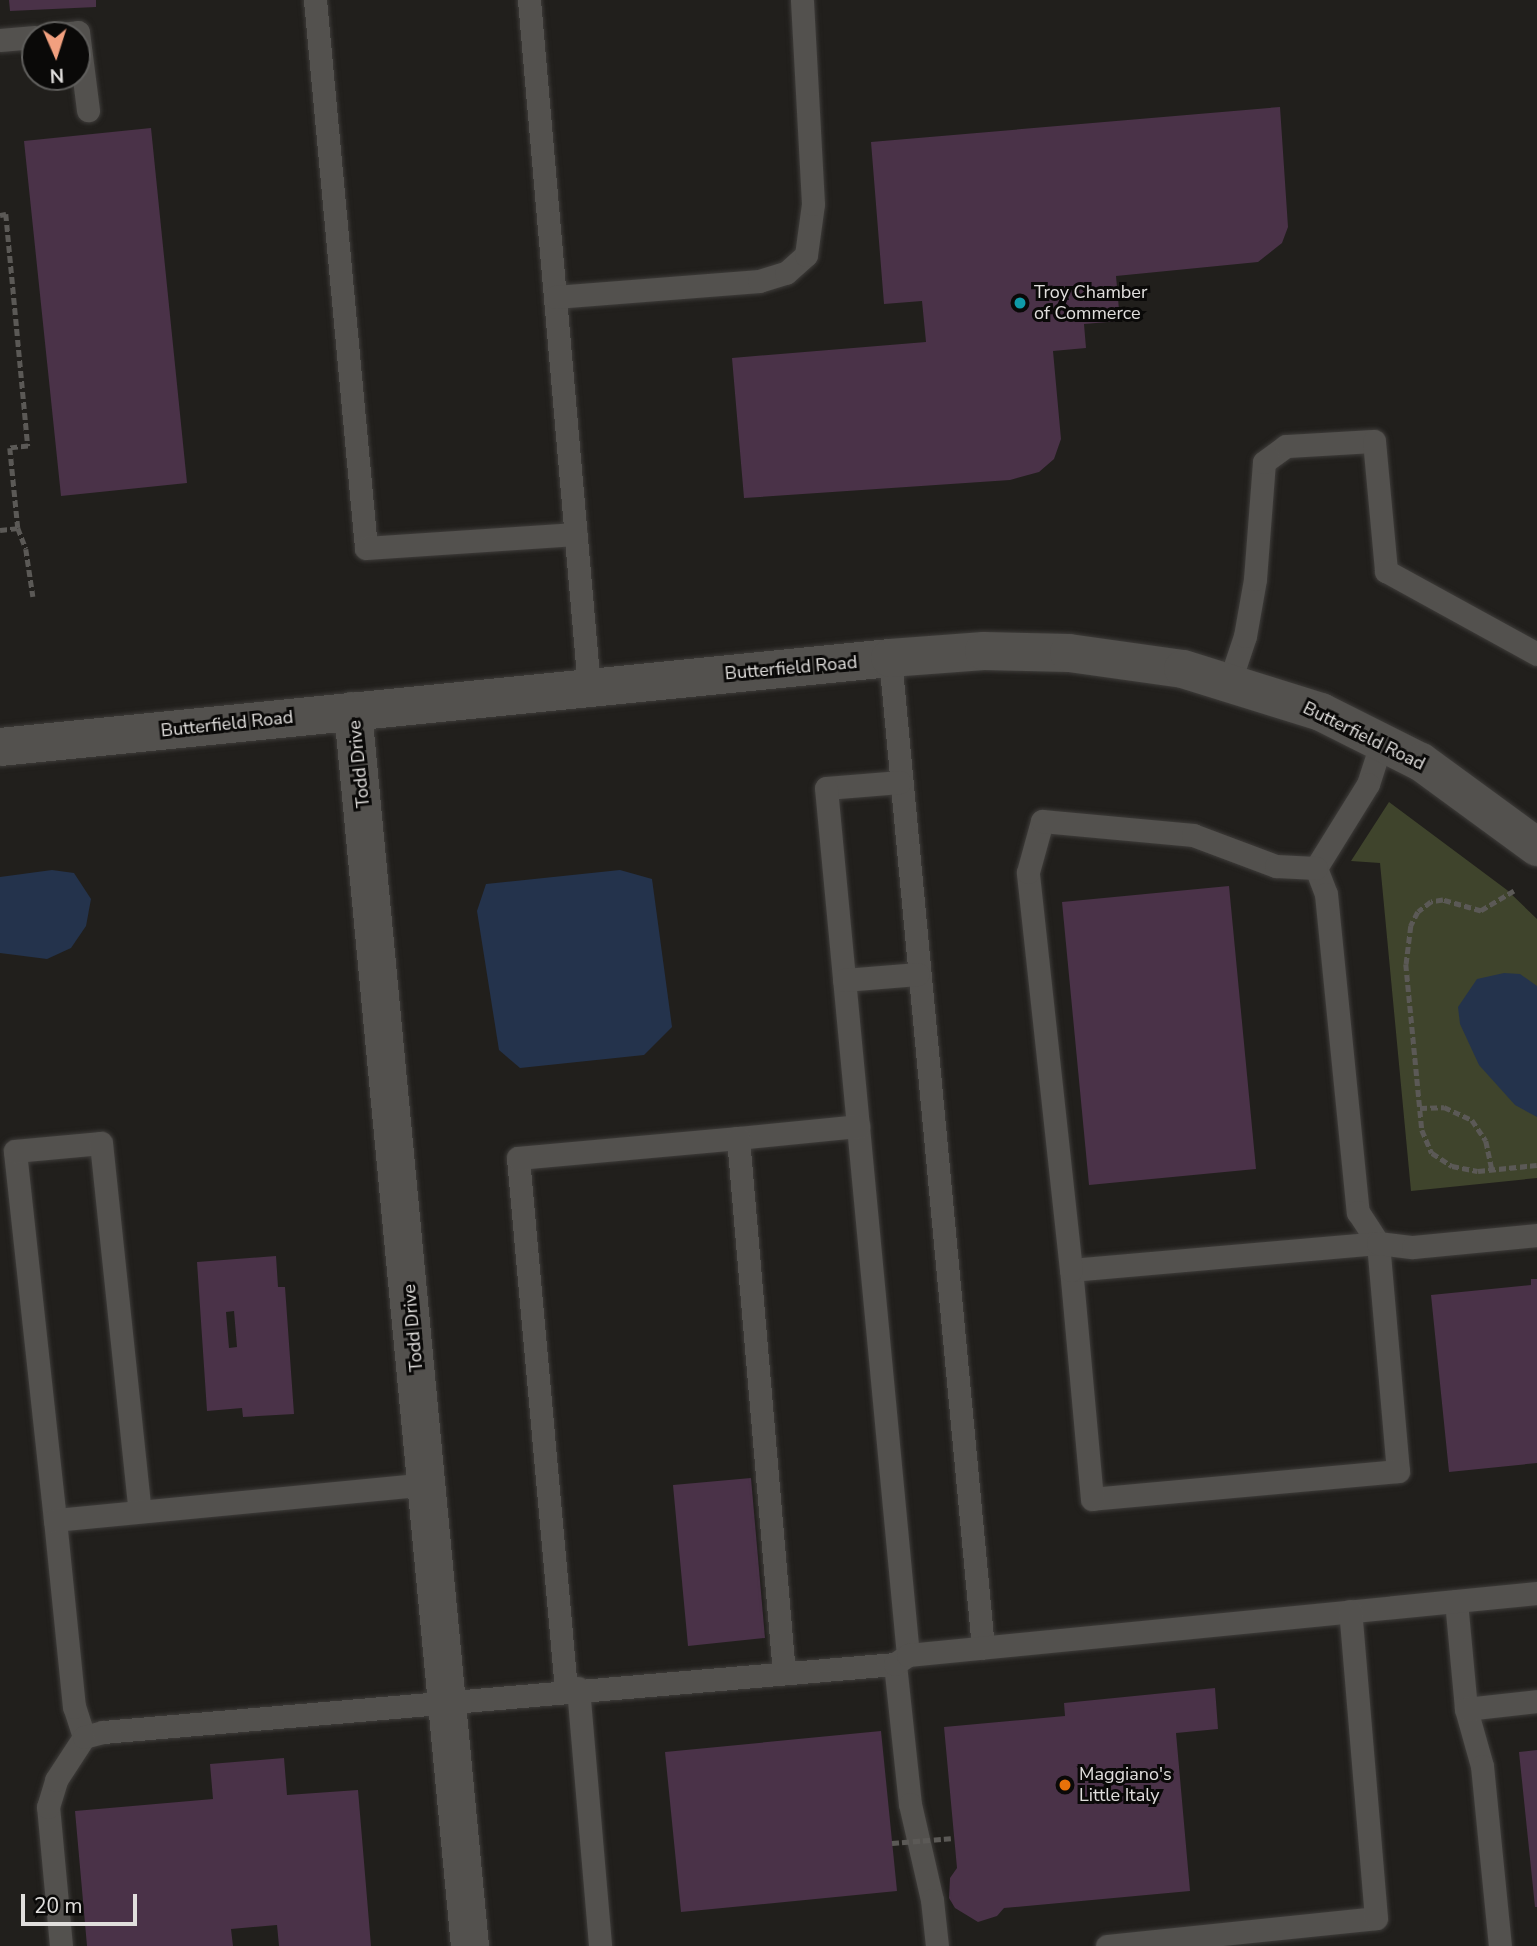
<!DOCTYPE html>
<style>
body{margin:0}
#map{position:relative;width:1537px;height:1946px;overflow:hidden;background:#211f1c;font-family:"Nunito Sans",sans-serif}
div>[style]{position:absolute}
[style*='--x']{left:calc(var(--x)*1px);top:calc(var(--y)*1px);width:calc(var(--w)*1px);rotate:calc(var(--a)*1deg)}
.green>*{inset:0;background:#3f442c}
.water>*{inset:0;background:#24334c}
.building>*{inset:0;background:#4a3248}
.path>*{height:4.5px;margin-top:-2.25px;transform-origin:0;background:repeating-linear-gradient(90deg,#5b5956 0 7px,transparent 0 10.5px)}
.roads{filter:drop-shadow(0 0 2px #3e3c3a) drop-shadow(0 0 2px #3e3c3a)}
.lane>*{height:23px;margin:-11.5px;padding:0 11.5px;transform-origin:11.5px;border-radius:11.5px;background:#53514e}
.street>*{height:38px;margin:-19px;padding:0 19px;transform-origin:19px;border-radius:19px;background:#53514e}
.path-bridge>*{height:4.5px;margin-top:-2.25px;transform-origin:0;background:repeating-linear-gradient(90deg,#5b5956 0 7px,transparent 0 10.5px)}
.dots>*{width:19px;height:19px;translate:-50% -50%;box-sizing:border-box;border:4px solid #0a0908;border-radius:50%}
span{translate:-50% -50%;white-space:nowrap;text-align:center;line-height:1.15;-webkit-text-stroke:6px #0a0908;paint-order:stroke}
.poi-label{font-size:18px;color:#e1dfdd}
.left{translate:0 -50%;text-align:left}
.street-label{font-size:18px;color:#e1dfdd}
.north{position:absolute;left:21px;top:21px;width:70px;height:70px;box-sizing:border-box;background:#0a0908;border:2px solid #605f5d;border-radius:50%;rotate:177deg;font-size:19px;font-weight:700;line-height:28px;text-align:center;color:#e1dfdd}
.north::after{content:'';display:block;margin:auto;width:24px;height:32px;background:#f2a07f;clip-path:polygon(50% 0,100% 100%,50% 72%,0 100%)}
.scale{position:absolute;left:21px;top:1894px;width:116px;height:32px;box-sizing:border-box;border:4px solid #e1dfdd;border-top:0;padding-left:9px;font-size:21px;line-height:24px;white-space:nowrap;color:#e1dfdd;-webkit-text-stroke:5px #0a0908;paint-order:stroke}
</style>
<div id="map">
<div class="green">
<div style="clip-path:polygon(1389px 802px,1507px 890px,1537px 919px,1537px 1178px,1411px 1191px,1380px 863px,1351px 861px)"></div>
</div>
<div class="water">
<div style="clip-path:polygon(52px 870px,74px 873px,91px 899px,86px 926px,71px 948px,47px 959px,0 953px,0 877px)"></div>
<div style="clip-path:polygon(620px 870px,652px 879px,672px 1027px,644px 1055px,520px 1068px,499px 1050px,477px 911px,486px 884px)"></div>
<div style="clip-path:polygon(1504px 973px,1520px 974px,1537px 986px,1537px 1117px,1515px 1105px,1479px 1065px,1460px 1024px,1458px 1007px,1477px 979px)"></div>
</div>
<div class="building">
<div style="clip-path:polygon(9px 0,96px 0,96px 7px,10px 11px)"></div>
<div style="clip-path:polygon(1280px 107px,1288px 227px,1282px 243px,1258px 262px,1116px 276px,1120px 321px,1084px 324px,1086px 348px,1053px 351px,1061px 439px,1054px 459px,1039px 472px,1010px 480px,744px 498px,732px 358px,926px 342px,922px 301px,884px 304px,871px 142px)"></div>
<div style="clip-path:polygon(151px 128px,187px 483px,61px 496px,24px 141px)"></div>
<div style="clip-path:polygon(1229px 886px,1256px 1169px,1089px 1185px,1062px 902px)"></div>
<div style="clip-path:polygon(evenodd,276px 1256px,278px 1287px,285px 1287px,294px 1414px,243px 1417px,242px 1408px,207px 1411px,197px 1262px,276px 1256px,234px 1311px,237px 1347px,229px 1348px,226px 1312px,234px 1311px)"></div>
<div style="clip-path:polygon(1531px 1279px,1537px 1279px,1537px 1463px,1449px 1472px,1431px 1295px,1531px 1285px)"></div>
<div style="clip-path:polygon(751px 1478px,765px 1638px,688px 1646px,673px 1485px)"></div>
<div style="clip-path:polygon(1215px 1688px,1218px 1729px,1176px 1733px,1190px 1891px,1004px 1908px,997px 1916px,978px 1922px,955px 1908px,949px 1898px,950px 1878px,957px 1868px,944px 1727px,1065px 1716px,1064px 1703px)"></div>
<div style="clip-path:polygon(881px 1731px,897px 1891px,681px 1912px,665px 1752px)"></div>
<div style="clip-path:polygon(1537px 1750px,1537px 1907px,1535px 1907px,1519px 1752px)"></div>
<div style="clip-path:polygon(284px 1758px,287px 1795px,358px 1790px,371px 1946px,279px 1946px,277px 1925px,231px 1929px,233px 1946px,87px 1946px,75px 1811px,213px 1799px,210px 1764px)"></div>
</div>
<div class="path">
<div style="--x:0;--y:215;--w:6;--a:-9"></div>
<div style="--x:6;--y:214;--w:233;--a:84.6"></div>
<div style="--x:28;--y:446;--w:18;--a:174"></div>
<div style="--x:10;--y:448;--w:80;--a:84.3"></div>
<div style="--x:0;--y:530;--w:18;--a:-6"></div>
<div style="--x:18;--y:528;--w:22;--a:69"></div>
<div style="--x:26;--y:549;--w:48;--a:81.5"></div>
<div style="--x:1514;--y:891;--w:39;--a:149"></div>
<div style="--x:1481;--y:911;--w:40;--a:-164"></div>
<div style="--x:1443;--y:900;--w:12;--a:171"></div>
<div style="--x:1431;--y:902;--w:16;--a:142"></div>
<div style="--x:1418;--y:912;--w:16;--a:117"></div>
<div style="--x:1411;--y:926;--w:38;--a:97"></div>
<div style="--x:1406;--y:964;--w:167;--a:84.5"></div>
<div style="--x:1422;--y:1130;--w:25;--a:67"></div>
<div style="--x:1432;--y:1153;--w:24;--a:33"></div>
<div style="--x:1452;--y:1166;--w:26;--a:11"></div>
<div style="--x:1478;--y:1171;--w:59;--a:-5.8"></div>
<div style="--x:1420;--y:1108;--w:24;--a:-2"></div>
<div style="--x:1444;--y:1107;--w:31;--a:25"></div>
<div style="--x:1472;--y:1120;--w:25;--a:56"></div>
<div style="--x:1486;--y:1141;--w:30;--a:78"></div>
</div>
<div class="roads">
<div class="lane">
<div style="--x:315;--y:0;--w:550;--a:84.68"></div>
<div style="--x:366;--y:548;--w:210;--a:-3.8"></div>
<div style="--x:529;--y:0;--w:690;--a:85.01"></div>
<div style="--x:50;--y:35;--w:28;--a:-6"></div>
<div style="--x:78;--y:32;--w:79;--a:82.7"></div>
<div style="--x:0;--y:40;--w:35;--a:-5"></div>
<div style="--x:555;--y:297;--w:205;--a:-4.5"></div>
<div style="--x:759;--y:281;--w:28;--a:-17"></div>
<div style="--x:786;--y:273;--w:27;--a:-42"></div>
<div style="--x:806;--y:255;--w:51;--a:-82.2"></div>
<div style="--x:813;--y:204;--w:204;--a:-93.1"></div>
<div style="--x:890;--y:658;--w:994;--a:84.63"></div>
<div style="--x:1230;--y:681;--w:47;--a:-71.6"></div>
<div style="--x:1245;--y:636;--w:58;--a:-80"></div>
<div style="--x:1255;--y:579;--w:117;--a:-85.6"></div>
<div style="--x:1264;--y:462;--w:27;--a:-36"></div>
<div style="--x:1286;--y:446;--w:88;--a:-3.3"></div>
<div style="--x:1374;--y:441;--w:131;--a:84.7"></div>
<div style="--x:1386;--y:571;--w:172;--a:28.8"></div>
<div style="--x:1382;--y:741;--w:45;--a:108"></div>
<div style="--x:1368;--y:784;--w:99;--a:121.8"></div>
<div style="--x:1316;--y:868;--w:28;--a:69"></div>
<div style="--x:1326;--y:894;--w:320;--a:84.3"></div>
<div style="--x:1358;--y:1212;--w:37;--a:57"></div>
<div style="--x:1378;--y:1243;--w:229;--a:85"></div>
<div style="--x:1398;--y:1471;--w:307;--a:174.8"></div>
<div style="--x:1092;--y:1499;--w:230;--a:-95.2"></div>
<div style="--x:1071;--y:1270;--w:308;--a:-5"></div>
<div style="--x:1378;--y:1243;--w:35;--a:7"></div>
<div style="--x:1413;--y:1247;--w:125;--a:-5.5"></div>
<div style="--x:900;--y:782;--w:74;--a:175.4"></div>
<div style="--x:826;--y:788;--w:871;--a:84.6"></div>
<div style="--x:844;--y:980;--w:74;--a:-4.6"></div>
<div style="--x:738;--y:1138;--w:121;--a:-5.7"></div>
<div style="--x:1071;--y:1270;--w:400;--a:-96.2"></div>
<div style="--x:1028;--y:872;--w:53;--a:-74.6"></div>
<div style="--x:1042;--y:821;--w:152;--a:5.3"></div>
<div style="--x:1193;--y:835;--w:89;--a:20.5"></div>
<div style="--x:1276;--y:866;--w:40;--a:2.9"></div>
<div style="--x:55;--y:1520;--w:371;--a:-96.2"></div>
<div style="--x:15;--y:1151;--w:86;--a:-5.3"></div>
<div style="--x:101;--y:1143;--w:370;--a:84"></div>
<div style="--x:1456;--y:1601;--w:108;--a:84.7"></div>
<div style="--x:1466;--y:1709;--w:59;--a:74.3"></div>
<div style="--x:1482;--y:1766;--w:181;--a:84.3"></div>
<div style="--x:895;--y:1664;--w:141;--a:83.9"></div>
<div style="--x:910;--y:1804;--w:98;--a:77.1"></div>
<div style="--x:932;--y:1900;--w:46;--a:83.8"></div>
<div style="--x:578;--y:1688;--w:259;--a:85.1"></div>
<div style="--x:566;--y:1689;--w:533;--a:-95.17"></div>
<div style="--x:518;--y:1158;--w:221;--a:-5.2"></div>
<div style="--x:738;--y:1138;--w:537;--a:85.09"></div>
<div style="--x:1466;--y:1709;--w:71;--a:-6.4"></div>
<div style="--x:84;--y:1737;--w:32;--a:-108"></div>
<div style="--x:74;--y:1707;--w:188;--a:-95.8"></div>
<div style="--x:55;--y:1520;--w:374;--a:-5.5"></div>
<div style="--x:61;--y:1946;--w:140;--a:-95.3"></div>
<div style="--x:48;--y:1807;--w:28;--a:-73"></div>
<div style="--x:56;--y:1780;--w:51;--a:-56.9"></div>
<div style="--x:84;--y:1737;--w:20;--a:-15"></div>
<div style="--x:103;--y:1732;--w:795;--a:-4.91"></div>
<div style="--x:895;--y:1664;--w:16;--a:-35"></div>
<div style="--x:908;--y:1655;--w:632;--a:-5.63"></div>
<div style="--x:1107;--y:1946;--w:270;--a:-5.9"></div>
<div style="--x:1376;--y:1918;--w:308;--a:-94.8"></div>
</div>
<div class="street">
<div style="--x:353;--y:711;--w:1241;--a:84.59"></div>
<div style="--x:0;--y:747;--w:894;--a:-5.71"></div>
<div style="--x:890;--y:658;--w:94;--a:-4.3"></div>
<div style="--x:984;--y:651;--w:85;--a:1.3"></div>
<div style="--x:1069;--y:653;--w:115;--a:8"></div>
<div style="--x:1183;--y:669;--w:145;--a:17.3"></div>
<div style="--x:1321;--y:712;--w:112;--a:26.6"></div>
<div style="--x:1421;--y:762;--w:144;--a:36.2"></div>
</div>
</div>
<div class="path-bridge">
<div style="--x:892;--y:1843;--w:62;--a:-4.6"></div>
</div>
<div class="dots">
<div style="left:1020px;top:303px;background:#0f9aa8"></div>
<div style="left:1065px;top:1785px;background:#e8710a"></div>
</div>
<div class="poi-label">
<span class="left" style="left:1034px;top:303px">Troy Chamber<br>of Commerce</span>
<span class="left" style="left:1079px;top:1785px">Maggiano's<br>Little Italy</span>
</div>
<div class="street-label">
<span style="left:791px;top:668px;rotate:-5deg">Butterfield Road</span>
<span style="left:227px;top:724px;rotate:-6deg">Butterfield Road</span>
<span style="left:1364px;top:736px;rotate:26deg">Butterfield Road</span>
<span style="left:359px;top:764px;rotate:-96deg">Todd Drive</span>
<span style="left:413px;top:1328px;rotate:-95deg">Todd Drive</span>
</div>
<div class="north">N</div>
<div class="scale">20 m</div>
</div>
